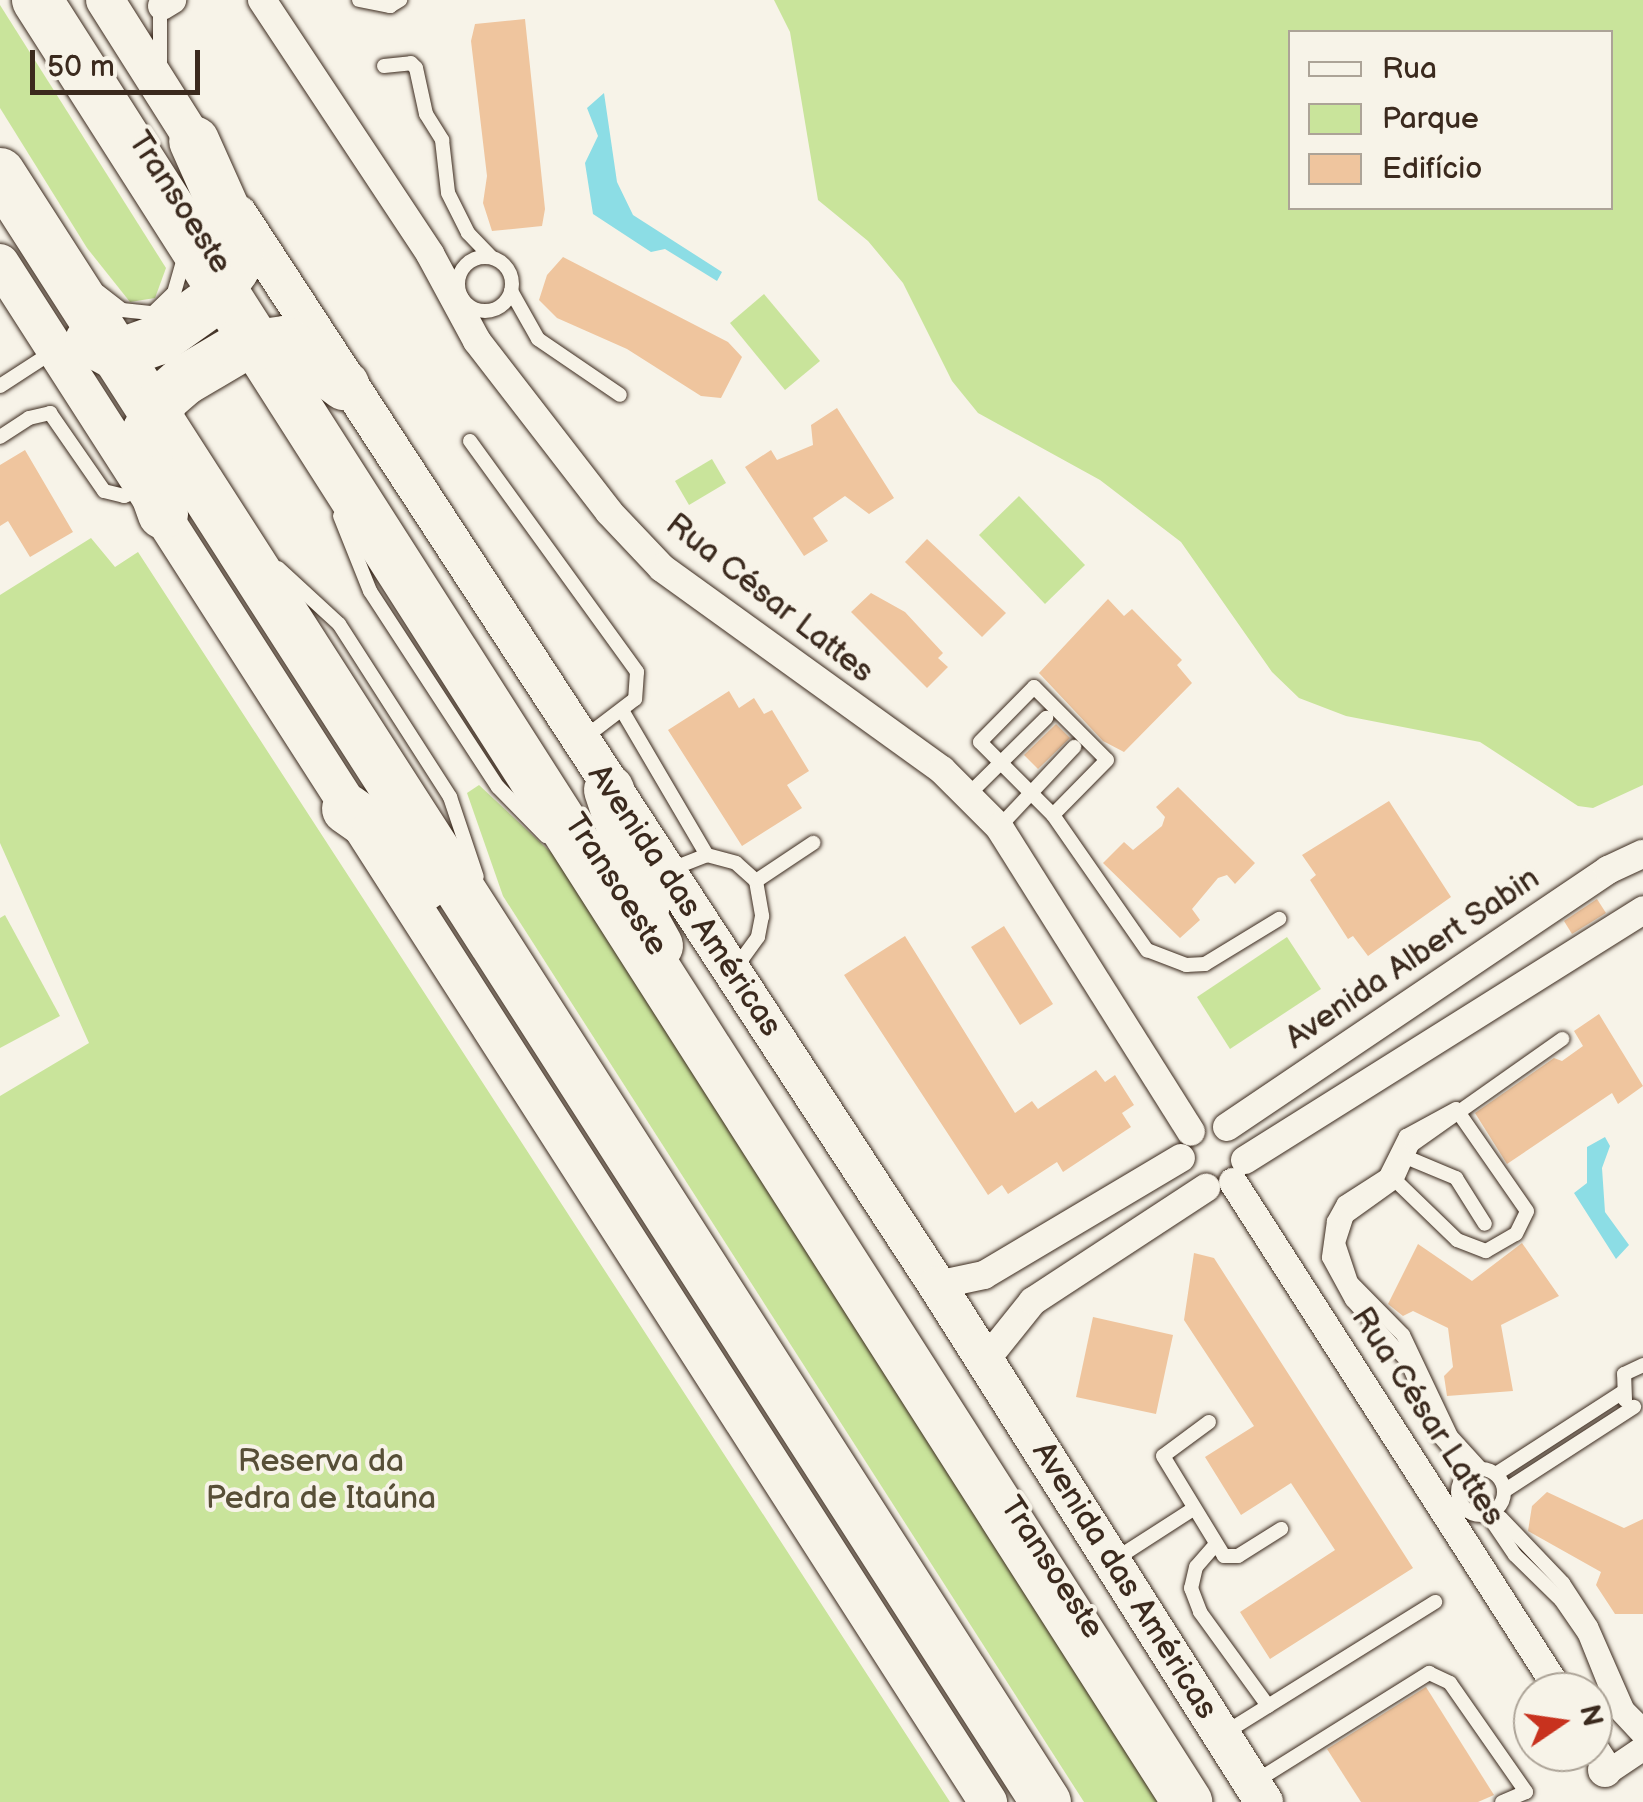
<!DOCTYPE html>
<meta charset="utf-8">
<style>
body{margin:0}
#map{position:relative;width:1643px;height:1802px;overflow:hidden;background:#f7f3e8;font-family:"Balsamiq Sans",sans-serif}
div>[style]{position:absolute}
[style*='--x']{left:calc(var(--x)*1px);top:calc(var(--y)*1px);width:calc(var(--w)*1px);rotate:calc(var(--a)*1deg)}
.green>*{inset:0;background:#c9e49b}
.water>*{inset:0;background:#8cdde5}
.building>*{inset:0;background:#efc59e}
.roads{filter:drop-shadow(0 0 2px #3b2a1e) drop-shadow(0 0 2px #3b2a1e)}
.lane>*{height:14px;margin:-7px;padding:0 7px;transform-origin:7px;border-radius:7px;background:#f7f3e8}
.lane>.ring{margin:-7px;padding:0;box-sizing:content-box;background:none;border:14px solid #f7f3e8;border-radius:50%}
.street>*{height:28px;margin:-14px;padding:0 14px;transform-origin:14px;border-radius:14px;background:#f7f3e8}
.secondary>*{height:38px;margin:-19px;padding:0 19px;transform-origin:19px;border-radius:19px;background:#f7f3e8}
.highway>*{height:50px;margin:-25px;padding:0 25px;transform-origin:25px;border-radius:25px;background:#f7f3e8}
span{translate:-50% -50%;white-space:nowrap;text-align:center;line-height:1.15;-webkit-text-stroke:8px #f7f3e8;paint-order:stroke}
.street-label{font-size:32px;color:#3b2a1e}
.park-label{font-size:32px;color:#574f37}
.legend{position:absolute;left:1288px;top:30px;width:325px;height:180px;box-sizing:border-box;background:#f7f3e8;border:2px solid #aca397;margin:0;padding:12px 18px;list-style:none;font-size:30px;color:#3b2a1e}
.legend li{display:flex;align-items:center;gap:20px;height:50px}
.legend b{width:50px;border:2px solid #aca397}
.north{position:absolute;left:1513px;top:1672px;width:100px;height:100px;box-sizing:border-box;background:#f7f3e8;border:2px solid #aca397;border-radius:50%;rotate:77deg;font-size:28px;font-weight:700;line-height:40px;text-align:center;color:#3b2a1e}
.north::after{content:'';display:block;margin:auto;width:35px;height:45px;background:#c8321e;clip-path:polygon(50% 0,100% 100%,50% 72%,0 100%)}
.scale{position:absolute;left:30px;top:50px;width:170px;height:45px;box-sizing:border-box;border:5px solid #3b2a1e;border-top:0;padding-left:12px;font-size:30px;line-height:35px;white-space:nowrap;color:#3b2a1e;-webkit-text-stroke:8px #f7f3e8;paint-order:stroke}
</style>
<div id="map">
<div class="green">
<div style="clip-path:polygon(evenodd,774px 0,1643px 0,1643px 785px,1593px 808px,1578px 806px,1480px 742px,1346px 716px,1299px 698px,1272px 672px,1181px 542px,1100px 480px,978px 413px,952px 381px,903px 283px,868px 241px,818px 200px,790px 32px,774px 0,1290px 32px,1610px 32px,1610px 208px,1290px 208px,1290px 32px)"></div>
<div style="clip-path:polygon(0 5px,166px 268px,155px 298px,130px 302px,87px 248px,0 108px)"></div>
<div style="clip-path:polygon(764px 294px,820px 361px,785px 390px,730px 323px)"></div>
<div style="clip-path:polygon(712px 459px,726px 483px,689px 505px,675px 481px)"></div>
<div style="clip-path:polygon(1019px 496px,1085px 565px,1045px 604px,979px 535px)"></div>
<div style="clip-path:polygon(91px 538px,115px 567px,138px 552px,950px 1802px,0 1802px,0 1096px,89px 1043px,0 843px,0 595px)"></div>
<div style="clip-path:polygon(479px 785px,558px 859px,1161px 1802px,1084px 1802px,503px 896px,467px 793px)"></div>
<div style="clip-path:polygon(5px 915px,60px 1016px,0 1048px,0 918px)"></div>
<div style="clip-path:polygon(1287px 937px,1321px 989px,1230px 1049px,1197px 997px)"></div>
</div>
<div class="water">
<div style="clip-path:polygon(604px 93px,617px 182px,633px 215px,722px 272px,717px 281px,665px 249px,651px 252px,593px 214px,585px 163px,598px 136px,587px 108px)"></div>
<div style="clip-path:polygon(1605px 1137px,1610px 1146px,1602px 1168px,1605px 1212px,1629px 1245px,1616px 1259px,1574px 1193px,1587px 1183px,1587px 1147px)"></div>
</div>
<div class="building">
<div style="clip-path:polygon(525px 19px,545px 209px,542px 226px,492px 231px,483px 203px,487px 176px,471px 41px,475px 24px)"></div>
<div style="clip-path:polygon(563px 257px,728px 342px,742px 357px,721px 398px,701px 396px,627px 349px,557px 318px,539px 300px,547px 275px)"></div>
<div style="clip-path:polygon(837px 408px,894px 498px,869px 514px,845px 496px,813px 518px,828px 541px,804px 556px,745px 467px,771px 450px,777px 460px,813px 445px,811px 425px)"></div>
<div style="clip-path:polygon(25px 450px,73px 532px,30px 557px,8px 521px,0 526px,0 465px)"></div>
<div style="clip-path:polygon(927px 539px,1006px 613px,982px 637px,905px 562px)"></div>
<div style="clip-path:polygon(871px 593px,905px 612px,943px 653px,938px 658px,948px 667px,927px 688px,851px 612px)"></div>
<div style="clip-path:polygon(1108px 599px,1124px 616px,1132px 609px,1182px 660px,1177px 665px,1192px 683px,1124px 752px,1103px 741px,1039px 673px)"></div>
<div style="clip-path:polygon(729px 691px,739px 708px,754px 698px,764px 714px,772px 710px,809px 771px,787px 785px,802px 808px,742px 846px,668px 730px)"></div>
<div style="clip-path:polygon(1056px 724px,1070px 738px,1038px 769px,1024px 755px)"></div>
<div style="clip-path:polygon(1178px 787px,1255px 863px,1235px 884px,1227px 875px,1218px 878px,1192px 909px,1200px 920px,1180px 938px,1103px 863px,1124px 842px,1133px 850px,1162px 826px,1165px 817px,1156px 807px)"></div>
<div style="clip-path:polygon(1389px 801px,1451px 897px,1368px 956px,1353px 936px,1348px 939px,1310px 880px,1316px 875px,1302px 855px)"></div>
<div style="clip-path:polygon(1597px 899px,1606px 913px,1572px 934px,1564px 921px)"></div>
<div style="clip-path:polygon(1004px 926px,1053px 1004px,1020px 1025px,971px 947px)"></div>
<div style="clip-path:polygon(905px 936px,1015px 1113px,1032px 1101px,1038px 1109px,1096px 1070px,1105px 1082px,1115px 1075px,1134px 1105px,1122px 1113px,1131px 1127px,1063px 1172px,1057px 1162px,1008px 1194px,1002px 1185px,988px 1195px,844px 975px)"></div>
<div style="clip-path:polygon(1599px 1014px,1643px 1086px,1618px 1104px,1612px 1093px,1507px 1164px,1475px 1113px,1554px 1058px,1562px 1061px,1583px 1046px,1574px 1031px)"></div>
<div style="clip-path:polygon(1522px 1243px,1559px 1296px,1501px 1325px,1513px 1391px,1447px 1396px,1444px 1376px,1453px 1367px,1448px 1328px,1413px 1311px,1403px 1316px,1388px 1304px,1418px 1244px,1472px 1281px)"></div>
<div style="clip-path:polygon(1194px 1253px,1214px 1258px,1413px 1568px,1270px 1659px,1240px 1612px,1335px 1550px,1291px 1483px,1241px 1515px,1205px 1457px,1254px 1426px,1184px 1320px)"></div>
<div style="clip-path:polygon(1093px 1317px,1173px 1335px,1156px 1414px,1076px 1397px)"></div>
<div style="clip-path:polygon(1547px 1492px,1624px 1528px,1643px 1519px,1643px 1614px,1615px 1614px,1596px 1585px,1601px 1572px,1528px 1531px,1532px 1506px)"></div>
<div style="clip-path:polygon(1426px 1687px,1494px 1795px,1478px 1802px,1361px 1802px,1327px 1749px)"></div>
</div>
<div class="roads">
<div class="lane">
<div style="--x:359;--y:0;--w:32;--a:11"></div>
<div style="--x:390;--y:6;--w:12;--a:-31"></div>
<div style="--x:384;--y:66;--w:27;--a:-6"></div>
<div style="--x:411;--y:63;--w:7;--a:45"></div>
<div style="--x:416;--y:68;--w:47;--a:77.7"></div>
<div style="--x:426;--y:114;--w:31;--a:58"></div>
<div style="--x:442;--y:140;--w:53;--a:83.5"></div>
<div style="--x:448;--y:193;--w:45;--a:63.4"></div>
<div style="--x:468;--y:233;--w:33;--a:46"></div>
<div style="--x:160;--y:72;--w:68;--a:-90"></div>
<div class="ring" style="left:458px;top:257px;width:40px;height:40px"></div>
<div style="--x:511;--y:291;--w:55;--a:60.6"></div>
<div style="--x:538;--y:339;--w:99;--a:34.3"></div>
<div style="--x:99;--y:292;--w:29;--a:38"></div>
<div style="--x:122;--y:310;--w:31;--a:6"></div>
<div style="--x:153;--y:313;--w:29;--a:-44"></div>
<div style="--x:174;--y:293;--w:36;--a:-74"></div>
<div style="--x:0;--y:386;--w:64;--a:-32.9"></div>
<div style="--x:0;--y:437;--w:35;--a:-33"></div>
<div style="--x:29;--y:418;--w:22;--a:-13"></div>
<div style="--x:50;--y:413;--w:95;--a:55.3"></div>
<div style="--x:104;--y:491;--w:21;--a:14"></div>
<div style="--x:124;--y:496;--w:18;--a:-19"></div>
<div style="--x:470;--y:441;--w:285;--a:54.1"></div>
<div style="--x:637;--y:672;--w:27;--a:94"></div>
<div style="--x:635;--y:699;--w:64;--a:142.6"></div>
<div style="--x:340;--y:516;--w:81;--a:68.2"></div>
<div style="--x:370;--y:591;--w:234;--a:56.9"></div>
<div style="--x:498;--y:787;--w:69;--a:45.6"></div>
<div style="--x:278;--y:568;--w:83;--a:42.6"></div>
<div style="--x:339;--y:624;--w:206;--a:57.3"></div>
<div style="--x:450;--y:797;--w:84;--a:71.4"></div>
<div style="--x:1034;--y:687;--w:103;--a:45"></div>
<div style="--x:1107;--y:760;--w:77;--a:134.5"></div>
<div style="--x:1053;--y:815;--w:103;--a:-135"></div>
<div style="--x:980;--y:742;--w:77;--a:-45.5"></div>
<div style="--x:623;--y:712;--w:166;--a:59.6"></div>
<div style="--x:968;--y:795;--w:110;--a:-44.6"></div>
<div style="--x:1053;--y:815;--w:165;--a:55.2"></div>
<div style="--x:1147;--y:950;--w:42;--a:21"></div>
<div style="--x:1186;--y:965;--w:19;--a:-3"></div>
<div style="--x:1205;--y:964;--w:87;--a:-31.3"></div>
<div style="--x:999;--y:827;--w:110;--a:-46.8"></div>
<div style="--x:669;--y:870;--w:41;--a:-21.5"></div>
<div style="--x:707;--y:855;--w:30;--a:15"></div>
<div style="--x:736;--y:863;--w:27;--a:42"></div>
<div style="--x:756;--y:881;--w:36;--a:80"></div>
<div style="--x:762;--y:916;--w:21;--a:101"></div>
<div style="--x:758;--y:937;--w:37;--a:126"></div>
<div style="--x:756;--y:881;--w:69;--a:-33.7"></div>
<div style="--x:1456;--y:1109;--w:57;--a:151.6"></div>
<div style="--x:1406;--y:1136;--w:45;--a:116.6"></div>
<div style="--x:1386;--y:1176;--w:50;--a:147.3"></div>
<div style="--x:1344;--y:1203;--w:21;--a:119"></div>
<div style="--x:1334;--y:1221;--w:37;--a:98"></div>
<div style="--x:1329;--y:1258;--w:48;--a:61.3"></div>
<div style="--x:1352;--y:1300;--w:82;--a:48"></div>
<div style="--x:1407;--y:1361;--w:82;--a:66.9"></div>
<div style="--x:1439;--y:1436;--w:48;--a:49.3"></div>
<div style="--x:1401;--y:1155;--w:60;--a:22.7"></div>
<div style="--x:1456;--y:1178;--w:54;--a:57.8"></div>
<div style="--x:1396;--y:1181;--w:85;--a:44"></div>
<div style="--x:1457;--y:1240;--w:31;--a:21"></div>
<div style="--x:1486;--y:1251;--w:34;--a:-30"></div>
<div style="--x:1516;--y:1234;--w:25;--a:-64"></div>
<div style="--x:1527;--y:1211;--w:124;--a:-124.8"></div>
<div style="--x:1625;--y:1400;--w:26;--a:-92"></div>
<div style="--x:1624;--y:1374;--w:21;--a:-25"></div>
<div style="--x:1209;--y:1422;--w:57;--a:143.5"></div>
<div style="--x:1163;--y:1456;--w:117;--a:58.6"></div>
<div style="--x:1224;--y:1556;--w:14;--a:0"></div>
<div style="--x:1238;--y:1556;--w:51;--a:-32.1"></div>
<div class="ring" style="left:1458px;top:1469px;width:32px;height:32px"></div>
<div style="--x:1481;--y:1469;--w:45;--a:-132.3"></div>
<div style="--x:1451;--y:1436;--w:112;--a:-115.4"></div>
<div style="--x:1403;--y:1335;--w:74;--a:-134.5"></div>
<div style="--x:1351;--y:1282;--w:41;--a:-108.4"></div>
<div style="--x:1338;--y:1243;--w:28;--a:-72"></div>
<div style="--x:1347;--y:1216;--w:60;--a:-35.5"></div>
<div style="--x:1396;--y:1181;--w:39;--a:-66"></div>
<div style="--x:1412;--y:1145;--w:184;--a:-35.2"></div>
<div style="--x:1496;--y:1474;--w:149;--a:-32.9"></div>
<div style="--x:1504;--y:1491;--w:155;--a:-32.9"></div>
<div style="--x:1488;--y:1515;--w:48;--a:56"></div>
<div style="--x:1515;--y:1555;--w:64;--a:44.4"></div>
<div style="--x:1561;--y:1600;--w:42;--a:55.6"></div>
<div style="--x:1585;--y:1635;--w:83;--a:68.1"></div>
<div style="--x:1616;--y:1712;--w:40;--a:47"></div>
<div style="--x:1501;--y:1518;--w:90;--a:46.4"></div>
<div style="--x:1563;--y:1583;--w:51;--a:56.9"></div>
<div style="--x:1591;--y:1626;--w:90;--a:66.3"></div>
<div style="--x:1627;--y:1708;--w:23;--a:45"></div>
<div style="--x:1216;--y:1544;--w:30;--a:131"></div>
<div style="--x:1196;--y:1567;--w:22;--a:103"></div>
<div style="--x:1191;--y:1588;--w:26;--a:69"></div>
<div style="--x:1200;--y:1612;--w:116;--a:54.1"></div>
<div style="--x:1114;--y:1560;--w:94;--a:-32.8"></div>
<div style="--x:1223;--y:1734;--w:250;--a:-31.9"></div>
<div class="ring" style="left:1595px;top:1760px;width:6px;height:6px"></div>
<div style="--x:1612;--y:1763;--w:37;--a:-34"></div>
<div style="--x:1613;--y:1775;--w:36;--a:-34"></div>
<div style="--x:1253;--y:1783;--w:208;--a:-32"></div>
<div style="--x:1429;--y:1673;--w:23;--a:25"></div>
<div style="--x:1450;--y:1683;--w:133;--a:55.1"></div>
<div style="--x:1526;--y:1792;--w:26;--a:157"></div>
</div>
<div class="street">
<div style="--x:262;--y:0;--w:305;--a:56.5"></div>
<div style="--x:430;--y:254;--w:99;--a:61.6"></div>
<div style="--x:477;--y:341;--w:216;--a:52.3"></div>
<div style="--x:609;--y:512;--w:77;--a:46.6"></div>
<div style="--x:662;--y:568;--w:345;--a:35.8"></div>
<div style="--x:942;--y:770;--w:81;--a:45"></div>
<div style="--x:999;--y:827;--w:360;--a:57.8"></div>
<div style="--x:162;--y:6;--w:12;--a:-31"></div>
<div style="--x:1227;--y:1127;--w:460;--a:-34"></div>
<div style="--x:1608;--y:870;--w:38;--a:-25"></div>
<div style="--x:1245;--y:1160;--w:470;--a:-32.1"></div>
<div style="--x:1233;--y:1182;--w:606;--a:57.33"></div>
<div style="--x:937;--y:1285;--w:48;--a:-12"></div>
<div style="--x:984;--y:1275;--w:229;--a:-30.7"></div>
<div style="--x:984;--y:1362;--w:78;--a:-51.2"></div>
<div style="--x:1033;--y:1301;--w:207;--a:-33.2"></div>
<div style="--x:1593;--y:1746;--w:17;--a:57"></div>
</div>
<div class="secondary">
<div style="--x:105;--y:0;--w:193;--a:57.7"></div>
<div style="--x:238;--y:214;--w:1279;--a:56.87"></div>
<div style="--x:937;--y:1285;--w:612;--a:57.69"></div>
<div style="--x:0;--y:263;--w:1829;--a:57.3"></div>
</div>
<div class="highway">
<div style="--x:37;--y:0;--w:2138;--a:57.45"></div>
<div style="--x:0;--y:173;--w:1936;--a:57.3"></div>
<div style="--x:90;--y:341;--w:30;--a:28"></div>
<div style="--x:116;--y:355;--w:45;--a:-19.7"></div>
<div style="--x:158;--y:340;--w:65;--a:-35.6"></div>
<div style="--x:211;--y:302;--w:40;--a:-55.1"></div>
<div style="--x:234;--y:269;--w:21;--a:-76"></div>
<div style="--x:239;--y:249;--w:22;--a:-106"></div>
<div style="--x:233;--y:228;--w:95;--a:-114.1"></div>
<div style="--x:163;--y:514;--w:45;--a:-109.7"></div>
<div style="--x:148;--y:472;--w:40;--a:-91.4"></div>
<div style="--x:147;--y:432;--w:38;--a:-63"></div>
<div style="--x:164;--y:398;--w:28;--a:-41"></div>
<div style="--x:185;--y:380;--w:65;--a:-30.5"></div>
<div style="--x:241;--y:347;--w:44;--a:-7.8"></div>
<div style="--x:285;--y:341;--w:74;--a:36.7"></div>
<div style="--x:609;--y:790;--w:116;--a:71.4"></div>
<div style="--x:646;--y:900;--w:17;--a:103"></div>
<div style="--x:642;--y:917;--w:33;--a:61"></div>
<div style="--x:347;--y:809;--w:37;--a:35"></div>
<div style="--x:377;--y:830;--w:73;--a:50"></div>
</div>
</div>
<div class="street-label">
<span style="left:179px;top:203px;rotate:57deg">Transoeste</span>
<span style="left:769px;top:599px;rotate:38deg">Rua César Lattes</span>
<span style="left:615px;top:885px;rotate:57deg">Transoeste</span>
<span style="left:684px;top:901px;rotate:56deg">Avenida das Américas</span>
<span style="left:1413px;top:959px;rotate:-34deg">Avenida Albert Sabin</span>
<span style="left:1427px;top:1417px;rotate:57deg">Rua César Lattes</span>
<span style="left:1051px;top:1568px;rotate:57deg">Transoeste</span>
<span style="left:1124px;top:1581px;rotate:58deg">Avenida das Américas</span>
</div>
<div class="park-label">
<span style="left:321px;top:1481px">Reserva da<br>Pedra de Itaúna</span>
</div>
<ul class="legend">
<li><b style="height:12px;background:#f7f3e8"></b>Rua</li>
<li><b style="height:28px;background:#c9e49b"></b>Parque</li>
<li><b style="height:28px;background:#efc59e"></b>Edifício</li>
</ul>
<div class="north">N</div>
<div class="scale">50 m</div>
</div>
